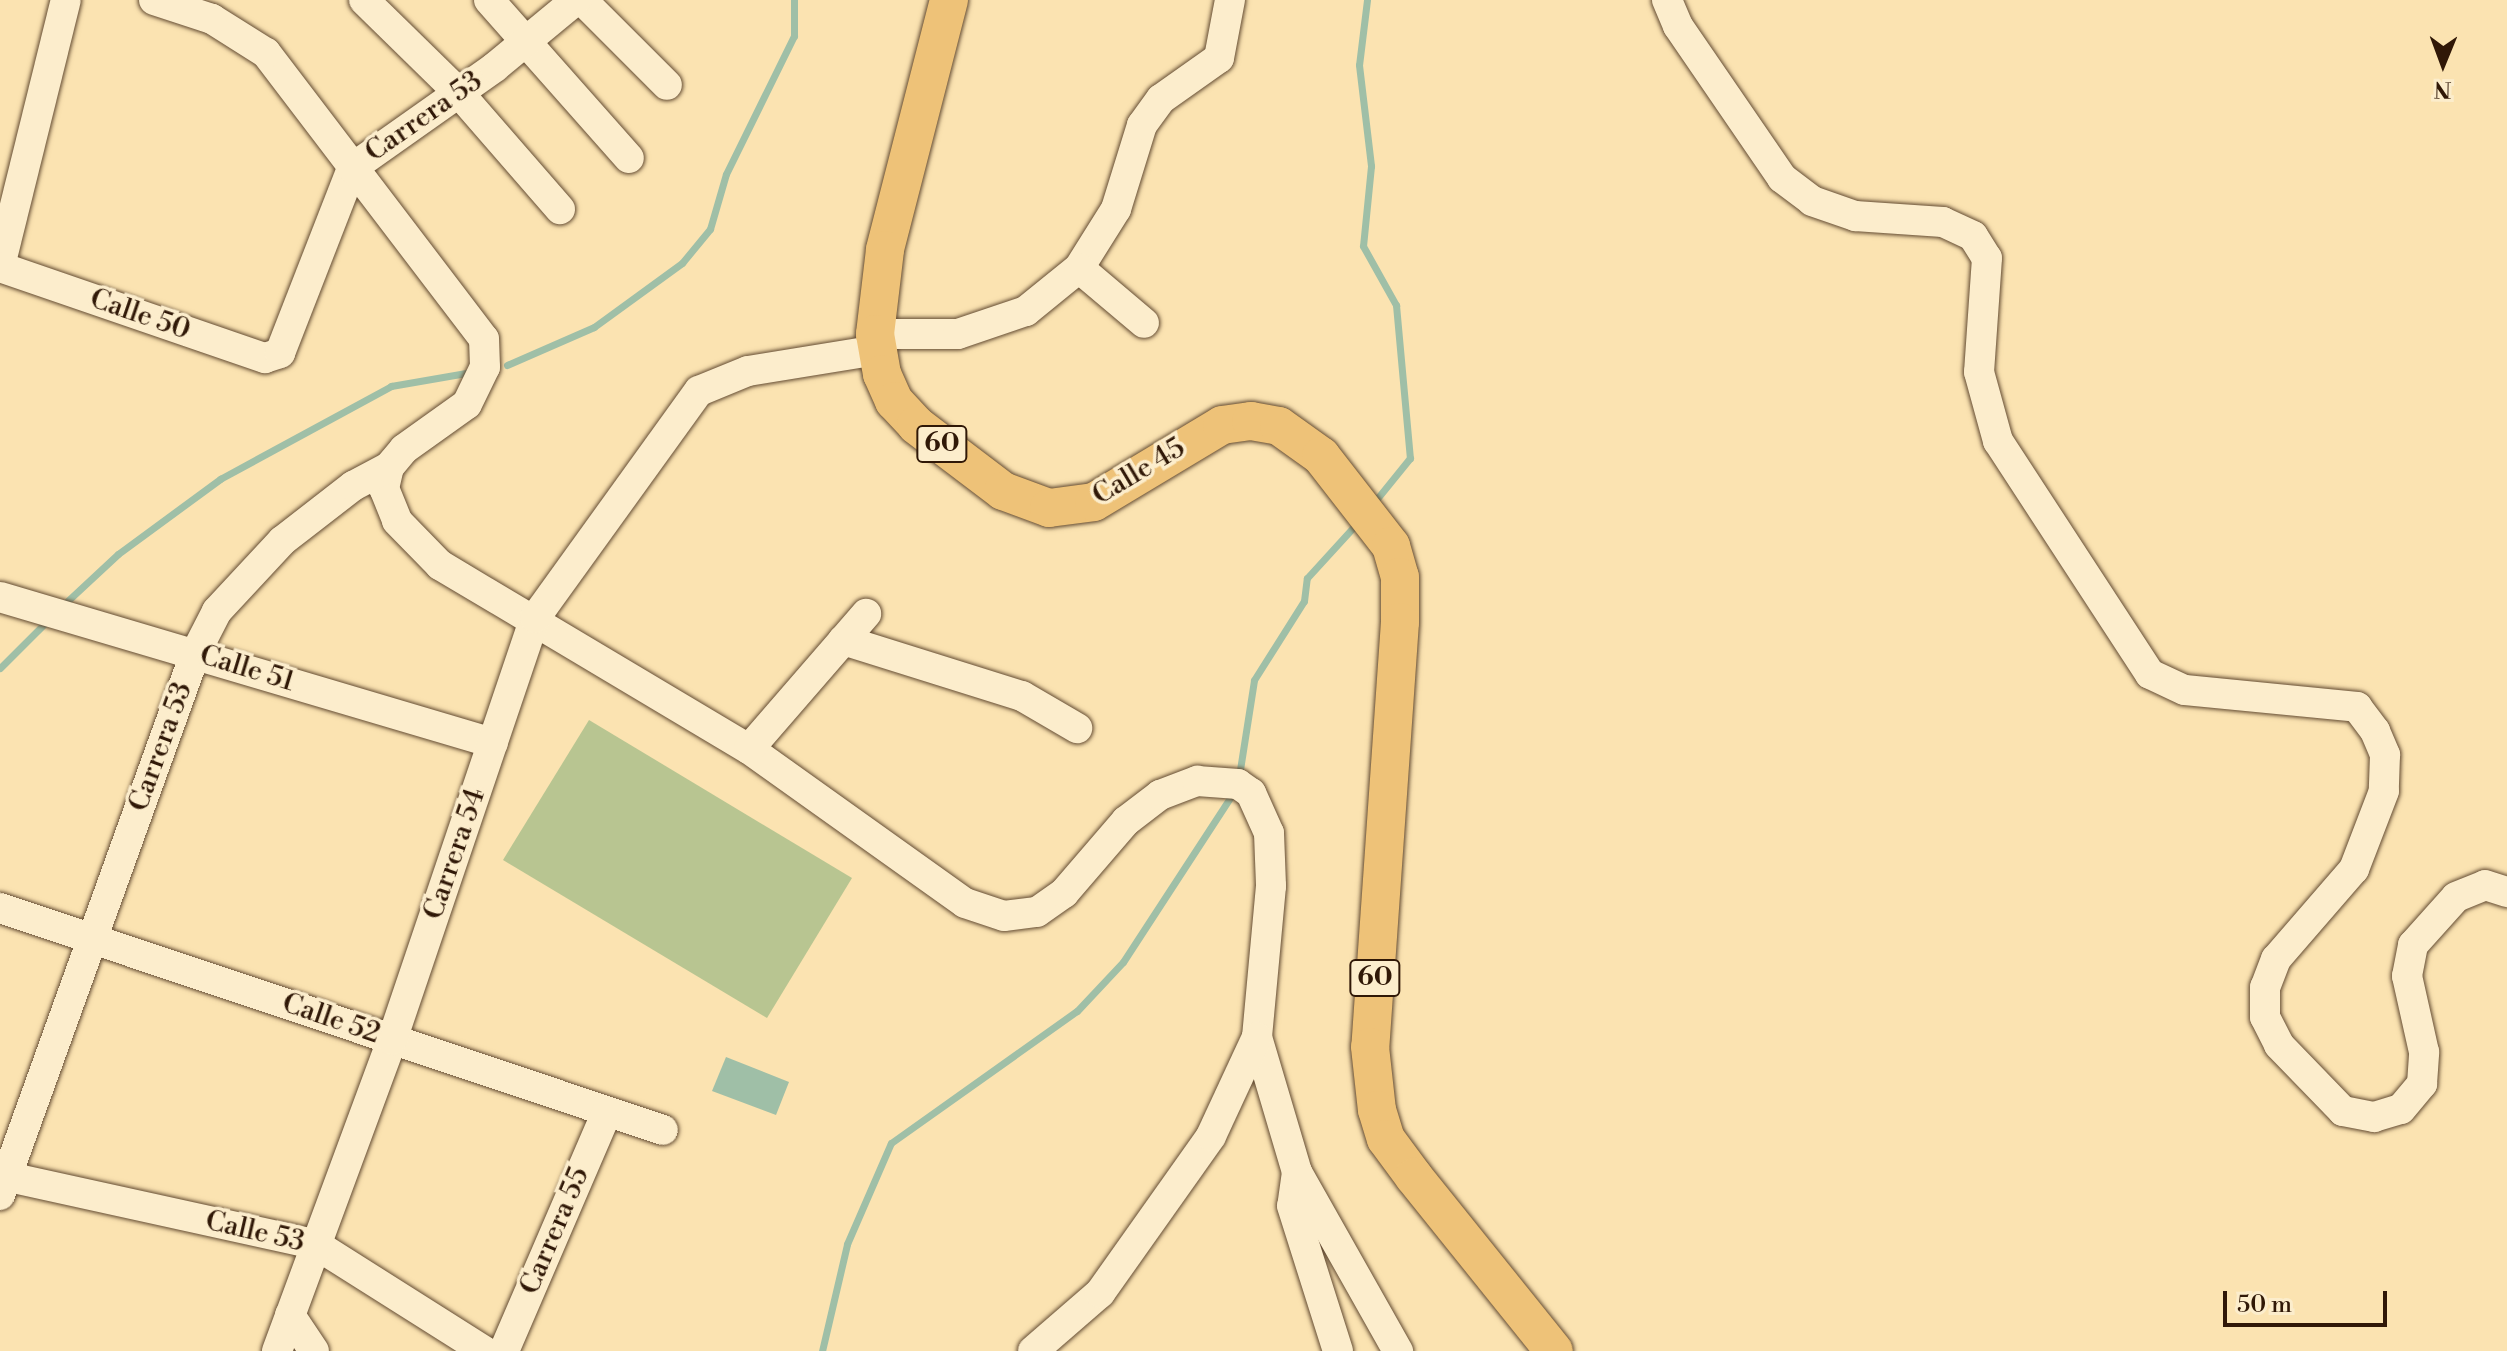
<!DOCTYPE html>
<style>
body{margin:0}
#map{position:relative;width:2507px;height:1351px;overflow:hidden;background:#fbe3b1;font-family:"Libre Bodoni",serif}
div>[style]{position:absolute}
[style*='--x']{left:calc(var(--x)*1px);top:calc(var(--y)*1px);width:calc(var(--w)*1px);rotate:calc(var(--a)*1deg)}
.green>*{inset:0;background:#b8c591}
.water>*{inset:0;background:#9fbfa7}
.stream>*{height:7px;margin:-3.5px;padding:0 3.5px;transform-origin:3.5px;border-radius:3.5px;background:#9fbfa7}
.roads{filter:drop-shadow(0 0 2px #634b32) drop-shadow(0 0 2px #634b32)}
.minor>*{height:30px;margin:-15px;padding:0 15px;transform-origin:15px;border-radius:15px;background:#fcedcc}
.major>*{height:38px;margin:-19px;padding:0 19px;transform-origin:19px;border-radius:19px;background:#eec278}
span{translate:-50% -50%;white-space:nowrap;text-align:center;line-height:1.15;-webkit-text-stroke:7px #fcedcc;paint-order:stroke}
.shield-label span{padding:2px 6px;background:#fcedcc;border:2px solid;border-radius:6px;-webkit-text-stroke-width:0}
.shield-label{font-size:26px;color:#301807;font-weight:700}
.street-label{font-size:28px;color:#301807}
.north{position:absolute;left:2403px;top:24px;width:80px;height:80px;-webkit-text-stroke:6px #fcedcc;paint-order:stroke;rotate:181deg;font-size:22px;font-weight:700;line-height:32px;text-align:center;color:#301807}
.north::after{content:'';display:block;margin:auto;width:28px;height:36px;background:#301807;clip-path:polygon(50% 0,100% 100%,50% 72%,0 100%)}
.scale{position:absolute;left:2223px;top:1291px;width:164px;height:36px;box-sizing:border-box;border:4px solid #301807;border-top:0;padding-left:10px;font-size:24px;line-height:28px;white-space:nowrap;color:#301807;-webkit-text-stroke:6px #fcedcc;paint-order:stroke}
</style>
<div id="map">
<div class="green">
<div style="clip-path:polygon(589px 720px,852px 878px,767px 1018px,503px 860px)"></div>
</div>
<div class="water">
<div style="clip-path:polygon(726px 1057px,789px 1082px,776px 1115px,712px 1091px)"></div>
</div>
<div class="stream">
<div style="--x:1367;--y:0;--w:65;--a:97"></div>
<div style="--x:1359;--y:65;--w:102;--a:83.2"></div>
<div style="--x:1371;--y:166;--w:80;--a:95.7"></div>
<div style="--x:1363;--y:246;--w:68;--a:60.8"></div>
<div style="--x:1396;--y:305;--w:154;--a:84.8"></div>
<div style="--x:1410;--y:458;--w:60;--a:129"></div>
<div style="--x:507;--y:365;--w:95;--a:-23.6"></div>
<div style="--x:594;--y:327;--w:109;--a:-36"></div>
<div style="--x:682;--y:263;--w:44;--a:-50.5"></div>
<div style="--x:710;--y:229;--w:57;--a:-73.8"></div>
<div style="--x:726;--y:174;--w:154;--a:-63.8"></div>
<div style="--x:794;--y:36;--w:36;--a:-90"></div>
<div style="--x:61;--y:607;--w:78;--a:-42.9"></div>
<div style="--x:118;--y:554;--w:127;--a:-36.3"></div>
<div style="--x:220;--y:479;--w:195;--a:-28.5"></div>
<div style="--x:391;--y:386;--w:82;--a:-9.8"></div>
<div style="--x:0;--y:668;--w:69;--a:-45"></div>
<div style="--x:1239;--y:776;--w:97;--a:-81.1"></div>
<div style="--x:1254;--y:680;--w:93;--a:-57.7"></div>
<div style="--x:1304;--y:601;--w:23;--a:-83"></div>
<div style="--x:1307;--y:578;--w:77;--a:-47.6"></div>
<div style="--x:822;--y:1351;--w:110;--a:-76.8"></div>
<div style="--x:847;--y:1244;--w:110;--a:-66.5"></div>
<div style="--x:891;--y:1143;--w:228;--a:-35.4"></div>
<div style="--x:1077;--y:1011;--w:67;--a:-46.8"></div>
<div style="--x:1123;--y:962;--w:203;--a:-56.9"></div>
</div>
<div class="roads">
<div class="minor">
<div style="--x:364;--y:0;--w:133;--a:44.4"></div>
<div style="--x:459;--y:93;--w:154;--a:49"></div>
<div style="--x:489;--y:0;--w:211;--a:48.5"></div>
<div style="--x:582;--y:0;--w:120;--a:45"></div>
<div style="--x:1667;--y:0;--w:28;--a:67"></div>
<div style="--x:1678;--y:26;--w:184;--a:55.6"></div>
<div style="--x:1782;--y:178;--w:38;--a:37"></div>
<div style="--x:1812;--y:201;--w:46;--a:19.2"></div>
<div style="--x:1855;--y:216;--w:88;--a:3.9"></div>
<div style="--x:1943;--y:222;--w:33;--a:25"></div>
<div style="--x:1973;--y:236;--w:26;--a:58"></div>
<div style="--x:1987;--y:258;--w:114;--a:94"></div>
<div style="--x:1979;--y:372;--w:72;--a:74.6"></div>
<div style="--x:1998;--y:441;--w:278;--a:56.9"></div>
<div style="--x:2150;--y:674;--w:38;--a:25"></div>
<div style="--x:2185;--y:690;--w:173;--a:5.6"></div>
<div style="--x:2357;--y:707;--w:30;--a:53"></div>
<div style="--x:2375;--y:731;--w:26;--a:67"></div>
<div style="--x:2385;--y:755;--w:36;--a:92"></div>
<div style="--x:2384;--y:791;--w:84;--a:111"></div>
<div style="--x:2354;--y:869;--w:119;--a:130.9"></div>
<div style="--x:2276;--y:959;--w:30;--a:111"></div>
<div style="--x:2265;--y:987;--w:30;--a:90"></div>
<div style="--x:2265;--y:1017;--w:31;--a:63"></div>
<div style="--x:2279;--y:1045;--w:92;--a:45.9"></div>
<div style="--x:2343;--y:1111;--w:32;--a:11"></div>
<div style="--x:2374;--y:1117;--w:28;--a:-17"></div>
<div style="--x:2401;--y:1109;--w:33;--a:-50"></div>
<div style="--x:2422;--y:1084;--w:32;--a:-86"></div>
<div style="--x:2424;--y:1052;--w:78;--a:-102.6"></div>
<div style="--x:2407;--y:976;--w:32;--a:-79"></div>
<div style="--x:2413;--y:945;--w:64;--a:-48.1"></div>
<div style="--x:2456;--y:897;--w:31;--a:-22"></div>
<div style="--x:2485;--y:885;--w:23;--a:18"></div>
<div style="--x:0;--y:266;--w:274;--a:-76.1"></div>
<div style="--x:0;--y:267;--w:280;--a:19"></div>
<div style="--x:265;--y:358;--w:16;--a:-18"></div>
<div style="--x:280;--y:353;--w:199;--a:-68.7"></div>
<div style="--x:352;--y:168;--w:175;--a:-35.2"></div>
<div style="--x:495;--y:67;--w:105;--a:-39.6"></div>
<div style="--x:1079;--y:268;--w:70;--a:-57.9"></div>
<div style="--x:1116;--y:209;--w:88;--a:-72.8"></div>
<div style="--x:1142;--y:125;--w:32;--a:-54"></div>
<div style="--x:1161;--y:99;--w:71;--a:-35.3"></div>
<div style="--x:1219;--y:58;--w:59;--a:-79.3"></div>
<div style="--x:875;--y:334;--w:83;--a:0"></div>
<div style="--x:958;--y:334;--w:72;--a:-18.7"></div>
<div style="--x:1026;--y:311;--w:68;--a:-39.1"></div>
<div style="--x:1079;--y:268;--w:85;--a:40.2"></div>
<div style="--x:389;--y:467;--w:22;--a:103"></div>
<div style="--x:384;--y:488;--w:35;--a:68"></div>
<div style="--x:397;--y:521;--w:62;--a:45.7"></div>
<div style="--x:440;--y:565;--w:360;--a:30.8"></div>
<div style="--x:749;--y:749;--w:265;--a:35.5"></div>
<div style="--x:965;--y:903;--w:41;--a:18.4"></div>
<div style="--x:1004;--y:916;--w:33;--a:-7"></div>
<div style="--x:1037;--y:912;--w:33;--a:-35"></div>
<div style="--x:1064;--y:893;--w:95;--a:-49.3"></div>
<div style="--x:1126;--y:821;--w:43;--a:-37.4"></div>
<div style="--x:1160;--y:795;--w:40;--a:-21"></div>
<div style="--x:1197;--y:781;--w:41;--a:4.2"></div>
<div style="--x:1238;--y:784;--w:16;--a:35"></div>
<div style="--x:1251;--y:793;--w:44;--a:65.8"></div>
<div style="--x:1269;--y:833;--w:53;--a:87.8"></div>
<div style="--x:1271;--y:886;--w:152;--a:95.3"></div>
<div style="--x:1257;--y:1037;--w:141;--a:73.5"></div>
<div style="--x:1297;--y:1172;--w:34;--a:98"></div>
<div style="--x:1292;--y:1206;--w:152;--a:72.4"></div>
<div style="--x:0;--y:597;--w:514;--a:16.5"></div>
<div style="--x:843;--y:640;--w:188;--a:17.4"></div>
<div style="--x:1022;--y:696;--w:64;--a:30.2"></div>
<div style="--x:749;--y:749;--w:179;--a:-49.1"></div>
<div style="--x:0;--y:908;--w:699;--a:18.51"></div>
<div style="--x:1297;--y:1172;--w:206;--a:60.6"></div>
<div style="--x:0;--y:1175;--w:322;--a:12.4"></div>
<div style="--x:315;--y:1244;--w:200;--a:32.3"></div>
<div style="--x:0;--y:1195;--w:575;--a:-70.18"></div>
<div style="--x:195;--y:654;--w:48;--a:-62.9"></div>
<div style="--x:217;--y:611;--w:96;--a:-47.1"></div>
<div style="--x:282;--y:541;--w:90;--a:-37.8"></div>
<div style="--x:353;--y:486;--w:41;--a:-27.8"></div>
<div style="--x:389;--y:467;--w:23;--a:-50"></div>
<div style="--x:404;--y:449;--w:77;--a:-35.5"></div>
<div style="--x:467;--y:404;--w:41;--a:-64.1"></div>
<div style="--x:485;--y:367;--w:28;--a:-92"></div>
<div style="--x:484;--y:339;--w:360;--a:-127.3"></div>
<div style="--x:266;--y:53;--w:64;--a:-147.8"></div>
<div style="--x:212;--y:19;--w:61;--a:-161.9"></div>
<div style="--x:290;--y:1315;--w:43;--a:56.3"></div>
<div style="--x:277;--y:1351;--w:332;--a:-69.7"></div>
<div style="--x:392;--y:1040;--w:446;--a:-71.3"></div>
<div style="--x:535;--y:618;--w:280;--a:-54.2"></div>
<div style="--x:699;--y:391;--w:53;--a:-22.2"></div>
<div style="--x:748;--y:371;--w:131;--a:-9.2"></div>
<div style="--x:504;--y:1351;--w:260;--a:-66.7"></div>
<div style="--x:1033;--y:1351;--w:89;--a:-40.9"></div>
<div style="--x:1100;--y:1293;--w:192;--a:-54.7"></div>
<div style="--x:1211;--y:1136;--w:109;--a:-65.1"></div>
</div>
<div class="major">
<div style="--x:949;--y:0;--w:258;--a:104.4"></div>
<div style="--x:885;--y:250;--w:85;--a:96.8"></div>
<div style="--x:875;--y:334;--w:41;--a:80.1"></div>
<div style="--x:882;--y:374;--w:30;--a:66"></div>
<div style="--x:894;--y:401;--w:33;--a:47"></div>
<div style="--x:916;--y:425;--w:109;--a:37.2"></div>
<div style="--x:1003;--y:491;--w:49;--a:20.3"></div>
<div style="--x:1049;--y:508;--w:45;--a:-7.6"></div>
<div style="--x:1094;--y:502;--w:149;--a:-31"></div>
<div style="--x:1222;--y:425;--w:29;--a:-8"></div>
<div style="--x:1251;--y:421;--w:28;--a:10"></div>
<div style="--x:1279;--y:426;--w:52;--a:35.5"></div>
<div style="--x:1321;--y:456;--w:114;--a:52.1"></div>
<div style="--x:1391;--y:546;--w:32;--a:74"></div>
<div style="--x:1400;--y:577;--w:45;--a:90"></div>
<div style="--x:1400;--y:622;--w:426;--a:94"></div>
<div style="--x:1370;--y:1047;--w:63;--a:83.7"></div>
<div style="--x:1377;--y:1110;--w:30;--a:73"></div>
<div style="--x:1386;--y:1139;--w:47;--a:53.6"></div>
<div style="--x:1414;--y:1177;--w:223;--a:51.2"></div>
</div>
</div>
<div class="shield-label">
<span style="left:942px;top:444px">60</span>
<span style="left:1375px;top:978px">60</span>
</div>
<div class="street-label">
<span style="left:424px;top:117px;rotate:-35deg">Carrera 53</span>
<span style="left:140px;top:315px;rotate:19deg">Calle 50</span>
<span style="left:1139px;top:472px;rotate:-31deg">Calle 45</span>
<span style="left:247px;top:669px;rotate:17deg">Calle 51</span>
<span style="left:161px;top:747px;rotate:-70deg">Carrera 53</span>
<span style="left:455px;top:854px;rotate:-71deg">Carrera 54</span>
<span style="left:331px;top:1019px;rotate:19deg">Calle 52</span>
<span style="left:555px;top:1231px;rotate:-67deg">Carrera 55</span>
<span style="left:255px;top:1232px;rotate:13deg">Calle 53</span>
</div>
<div class="north">N</div>
<div class="scale">50 m</div>
</div>
